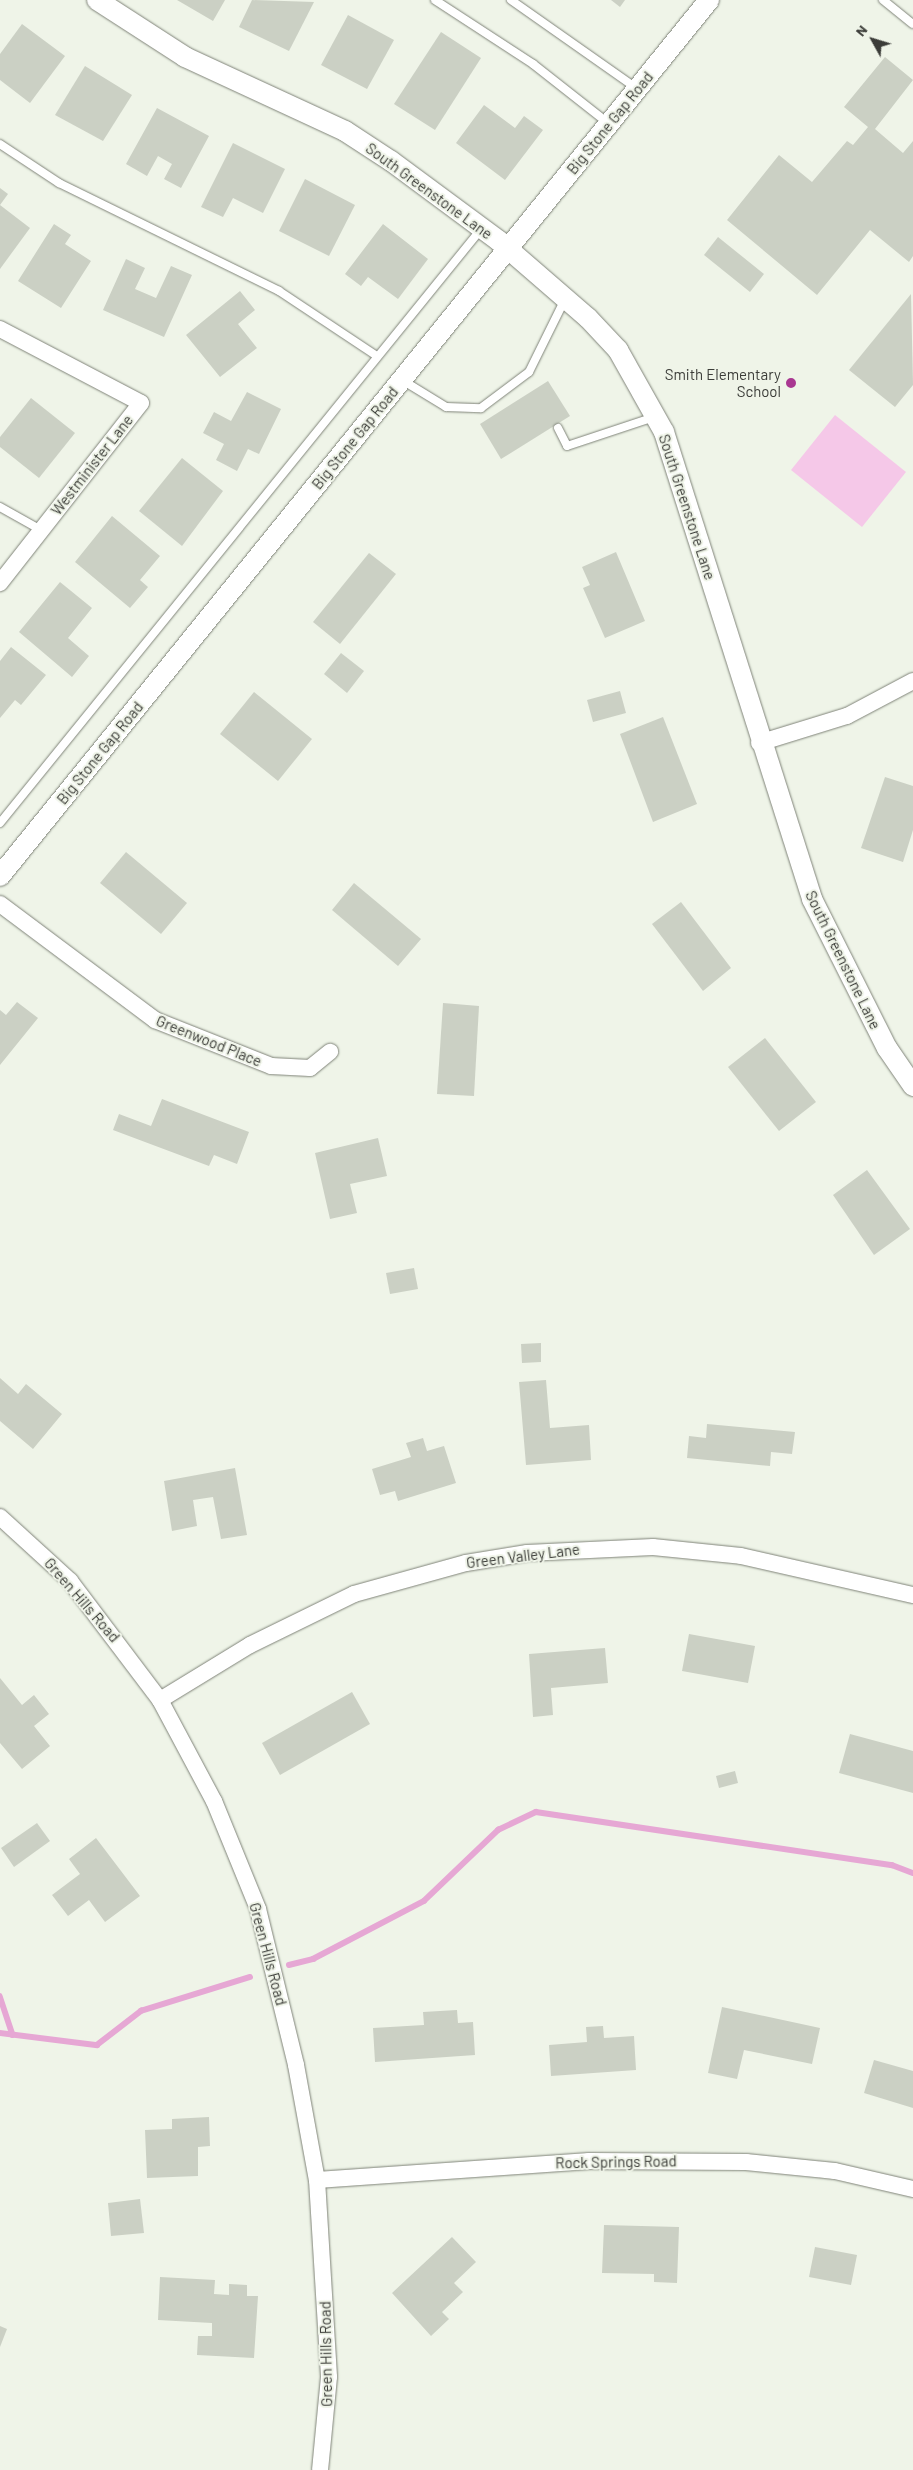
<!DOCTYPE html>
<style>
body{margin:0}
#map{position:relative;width:913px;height:2470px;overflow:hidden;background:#eff4e8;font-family:Barlow,sans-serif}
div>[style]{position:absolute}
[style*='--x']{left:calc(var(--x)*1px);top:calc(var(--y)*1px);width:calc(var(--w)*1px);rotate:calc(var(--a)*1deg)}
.green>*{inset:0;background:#f5c8e8}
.stream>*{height:5.5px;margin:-2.75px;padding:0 2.75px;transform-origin:2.75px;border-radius:2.75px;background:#e6a7d4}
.building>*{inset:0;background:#cbd0c4}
.roads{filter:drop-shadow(0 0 1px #7f8378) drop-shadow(0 0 1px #7f8378)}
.service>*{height:8px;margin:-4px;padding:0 4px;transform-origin:4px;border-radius:4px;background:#fff}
.minor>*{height:16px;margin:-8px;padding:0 8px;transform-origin:8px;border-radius:8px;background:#fff}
.tertiary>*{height:20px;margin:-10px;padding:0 10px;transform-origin:10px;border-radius:10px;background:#fff}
.dots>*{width:14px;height:14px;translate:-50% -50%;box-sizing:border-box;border:2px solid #eff4e8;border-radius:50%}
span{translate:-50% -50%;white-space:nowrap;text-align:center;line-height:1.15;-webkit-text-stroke:4px #eff4e8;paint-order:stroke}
.street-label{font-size:15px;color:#3b3c38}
.poi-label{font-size:15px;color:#3b3c38}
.right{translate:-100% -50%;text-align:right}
.north{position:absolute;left:848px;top:15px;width:50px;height:50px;-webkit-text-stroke:4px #eff4e8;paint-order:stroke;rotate:309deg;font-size:14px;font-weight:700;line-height:20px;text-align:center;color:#3b3c38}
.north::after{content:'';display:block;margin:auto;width:18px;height:22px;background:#3b3c38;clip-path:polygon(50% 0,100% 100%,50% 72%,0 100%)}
</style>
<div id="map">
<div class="green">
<div style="clip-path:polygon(835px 415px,906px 472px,862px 527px,791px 470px)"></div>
</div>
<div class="stream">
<div style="--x:289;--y:1965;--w:25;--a:-14"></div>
<div style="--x:313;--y:1959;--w:125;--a:-27.6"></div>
<div style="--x:424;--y:1901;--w:103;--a:-43.8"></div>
<div style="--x:498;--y:1830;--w:42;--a:-25.3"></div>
<div style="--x:536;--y:1812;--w:360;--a:8.5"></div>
<div style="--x:892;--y:1865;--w:22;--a:21"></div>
<div style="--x:0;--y:1996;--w:41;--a:71.6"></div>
<div style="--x:0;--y:2033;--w:98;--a:7.1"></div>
<div style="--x:97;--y:2045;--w:56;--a:-37.7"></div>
<div style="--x:141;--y:2011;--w:114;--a:-17.3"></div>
</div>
<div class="building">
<div style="clip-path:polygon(177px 0,225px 0,213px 21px)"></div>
<div style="clip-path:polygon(252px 0,314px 2px,289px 51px,239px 27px)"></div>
<div style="clip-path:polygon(611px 0,625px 0,620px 7px)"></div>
<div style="clip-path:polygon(348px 15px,394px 40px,367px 89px,321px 65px)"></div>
<div style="clip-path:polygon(22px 24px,65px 56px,30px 103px,0 80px,0 54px)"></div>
<div style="clip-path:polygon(441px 32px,481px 58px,435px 130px,394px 104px)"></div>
<div style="clip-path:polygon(885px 57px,913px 80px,875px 129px,903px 153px,913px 141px,913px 256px,909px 262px,870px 230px,817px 295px,727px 220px,779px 155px,812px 182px,847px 141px,853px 145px,868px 127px,844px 107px)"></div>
<div style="clip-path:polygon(85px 66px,132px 95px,103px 141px,55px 115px)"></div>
<div style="clip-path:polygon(484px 105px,515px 128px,524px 116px,543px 130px,505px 180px,456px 143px)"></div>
<div style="clip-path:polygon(157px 108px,209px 136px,181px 188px,164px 179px,172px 164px,158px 156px,147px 176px,126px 164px)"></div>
<div style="clip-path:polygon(233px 143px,285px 169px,263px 213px,233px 198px,223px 217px,201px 207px)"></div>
<div style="clip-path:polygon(305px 179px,355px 205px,329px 256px,279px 231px)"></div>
<div style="clip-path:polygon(0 188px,8px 194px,0 205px)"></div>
<div style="clip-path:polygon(0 205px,30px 228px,0 269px)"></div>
<div style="clip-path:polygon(54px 224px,71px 235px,65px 244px,91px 261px,61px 308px,18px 281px)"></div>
<div style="clip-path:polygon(383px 224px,428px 259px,398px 299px,368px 277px,361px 286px,345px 274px)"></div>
<div style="clip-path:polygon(718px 237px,764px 274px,750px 292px,704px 255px)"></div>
<div style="clip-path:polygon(126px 259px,145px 268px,135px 289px,156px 298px,171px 266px,192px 275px,164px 337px,103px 310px)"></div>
<div style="clip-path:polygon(240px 291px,255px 310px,238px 324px,257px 348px,220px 377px,186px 335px)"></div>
<div style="clip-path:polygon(911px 294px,913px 385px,895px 407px,849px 370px)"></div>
<div style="clip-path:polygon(548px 381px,570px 416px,501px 459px,480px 424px)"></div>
<div style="clip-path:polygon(247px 392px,281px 409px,259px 454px,248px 449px,237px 471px,216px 460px,224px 444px,203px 433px,214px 412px,231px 421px)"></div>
<div style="clip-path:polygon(31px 398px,75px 433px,39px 478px,0 447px,0 437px)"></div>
<div style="clip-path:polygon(182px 458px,223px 491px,182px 546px,139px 511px)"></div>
<div style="clip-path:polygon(112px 516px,160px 556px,140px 580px,148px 587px,130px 608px,75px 562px)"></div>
<div style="clip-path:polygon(616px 552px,645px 621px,605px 638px,583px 588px,590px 585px,582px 567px)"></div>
<div style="clip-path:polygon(369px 553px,396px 574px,340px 644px,313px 622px)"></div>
<div style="clip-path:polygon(60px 582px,92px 608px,68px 638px,89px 656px,72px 677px,19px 632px)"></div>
<div style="clip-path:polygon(11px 647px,46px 675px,21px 705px,15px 700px,0 718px,0 661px)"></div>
<div style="clip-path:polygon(341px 653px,364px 671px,347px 693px,324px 674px)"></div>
<div style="clip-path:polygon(620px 691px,626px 713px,593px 722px,587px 700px)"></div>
<div style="clip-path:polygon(254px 692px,312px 739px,278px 781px,220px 734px)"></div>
<div style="clip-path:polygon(663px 717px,697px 804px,653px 822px,620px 734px)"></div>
<div style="clip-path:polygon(885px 777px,913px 786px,913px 830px,903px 862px,861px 848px)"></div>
<div style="clip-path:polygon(126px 852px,187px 903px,161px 934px,100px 883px)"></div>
<div style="clip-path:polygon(354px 883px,421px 939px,398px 966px,332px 910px)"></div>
<div style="clip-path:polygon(681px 902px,731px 968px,703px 991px,652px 924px)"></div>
<div style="clip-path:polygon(17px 1002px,38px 1018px,0 1065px,0 1010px,6px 1015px)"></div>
<div style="clip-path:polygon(443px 1003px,479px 1006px,474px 1096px,437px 1094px)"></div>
<div style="clip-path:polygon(765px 1038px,816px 1102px,779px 1131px,728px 1067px)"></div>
<div style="clip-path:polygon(162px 1099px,249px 1132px,237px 1164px,214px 1155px,209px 1166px,113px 1130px,119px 1114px,151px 1126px)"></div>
<div style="clip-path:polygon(378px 1138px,387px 1176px,350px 1184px,357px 1213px,330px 1219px,315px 1153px)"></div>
<div style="clip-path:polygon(867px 1170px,910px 1229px,874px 1255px,833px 1195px)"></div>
<div style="clip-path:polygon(414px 1268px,418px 1289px,390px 1294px,386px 1273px)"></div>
<div style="clip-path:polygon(541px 1343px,541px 1362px,522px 1363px,521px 1344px)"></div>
<div style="clip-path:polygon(0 1378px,18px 1394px,26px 1384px,62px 1414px,33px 1449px,0 1421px)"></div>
<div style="clip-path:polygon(546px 1380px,550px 1428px,589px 1425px,591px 1460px,526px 1465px,519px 1382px)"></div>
<div style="clip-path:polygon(707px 1424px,795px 1432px,792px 1454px,771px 1452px,770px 1466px,687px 1458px,689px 1436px,706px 1438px)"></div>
<div style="clip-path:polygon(423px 1438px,427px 1451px,444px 1446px,456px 1483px,398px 1501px,395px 1491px,380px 1495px,372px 1469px,411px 1457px,406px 1443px)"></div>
<div style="clip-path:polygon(235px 1468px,247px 1535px,221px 1539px,213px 1497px,193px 1500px,197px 1526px,172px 1531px,164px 1481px)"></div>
<div style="clip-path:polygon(689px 1634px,755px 1646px,748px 1683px,682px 1671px)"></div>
<div style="clip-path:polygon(605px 1648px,608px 1683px,551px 1688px,553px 1715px,533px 1717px,529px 1654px)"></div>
<div style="clip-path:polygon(0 1678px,22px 1705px,34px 1695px,49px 1714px,34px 1726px,50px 1746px,22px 1769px,0 1743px)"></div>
<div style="clip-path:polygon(352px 1692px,370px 1724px,280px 1775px,262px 1743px)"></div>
<div style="clip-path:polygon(850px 1734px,913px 1751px,913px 1793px,839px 1773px)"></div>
<div style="clip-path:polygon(735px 1771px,738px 1783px,719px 1788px,716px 1776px)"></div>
<div style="clip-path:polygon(37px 1823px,50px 1841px,14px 1867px,1px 1848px)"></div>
<div style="clip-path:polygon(96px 1838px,140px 1896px,105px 1922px,89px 1900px,68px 1916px,52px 1895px,80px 1874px,69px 1859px)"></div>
<div style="clip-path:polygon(722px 2007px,820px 2028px,812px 2064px,744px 2050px,737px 2079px,708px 2073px)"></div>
<div style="clip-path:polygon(457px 2010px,458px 2023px,473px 2022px,475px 2055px,375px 2062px,373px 2028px,424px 2025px,423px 2012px)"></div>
<div style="clip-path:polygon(603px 2026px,604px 2038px,634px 2036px,636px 2070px,551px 2076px,549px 2045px,587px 2042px,586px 2027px)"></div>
<div style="clip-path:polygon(874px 2060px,913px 2071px,913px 2108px,864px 2093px)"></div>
<div style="clip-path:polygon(209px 2117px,210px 2146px,198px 2147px,198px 2176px,147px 2178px,145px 2130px,172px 2129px,172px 2119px)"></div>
<div style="clip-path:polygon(140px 2199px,144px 2233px,111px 2236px,108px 2203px)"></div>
<div style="clip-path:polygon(604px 2225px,679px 2227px,677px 2283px,654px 2282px,654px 2274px,602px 2273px)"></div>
<div style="clip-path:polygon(452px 2237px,476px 2262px,454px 2283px,463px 2292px,442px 2312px,449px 2319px,431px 2336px,392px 2293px)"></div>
<div style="clip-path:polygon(815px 2247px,857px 2255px,851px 2285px,809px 2277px)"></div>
<div style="clip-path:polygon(160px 2277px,215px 2280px,214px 2294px,229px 2295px,229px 2284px,247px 2285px,247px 2296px,258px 2296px,254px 2358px,197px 2355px,198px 2336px,212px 2336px,212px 2323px,158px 2320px)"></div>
<div style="clip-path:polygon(0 2326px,7px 2329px,0 2347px)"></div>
</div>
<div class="roads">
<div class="service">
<div style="--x:435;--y:0;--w:117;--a:33.1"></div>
<div style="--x:533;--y:64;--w:95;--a:38.2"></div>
<div style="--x:511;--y:0;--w:153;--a:35.1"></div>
<div style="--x:883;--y:0;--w:38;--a:39"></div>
<div style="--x:0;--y:144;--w:71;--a:33.5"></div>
<div style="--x:59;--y:183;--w:245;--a:26.1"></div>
<div style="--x:279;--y:291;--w:118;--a:33.6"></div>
<div style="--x:402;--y:380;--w:52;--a:31.5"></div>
<div style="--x:446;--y:407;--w:35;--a:2"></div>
<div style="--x:481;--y:408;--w:60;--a:-36.9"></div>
<div style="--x:529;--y:372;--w:81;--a:-63.7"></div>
<div style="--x:558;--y:428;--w:20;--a:63"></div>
<div style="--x:567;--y:446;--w:92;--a:-18.4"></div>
<div style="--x:0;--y:507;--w:47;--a:29.3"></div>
<div style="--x:0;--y:823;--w:766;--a:-50.99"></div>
</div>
<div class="minor">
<div style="--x:0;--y:329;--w:159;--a:27.7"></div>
<div style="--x:141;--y:403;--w:229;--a:128.1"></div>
<div style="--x:759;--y:743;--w:92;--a:-17.1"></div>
<div style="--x:847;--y:716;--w:75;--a:-27.9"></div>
<div style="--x:0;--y:904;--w:194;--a:36.8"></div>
<div style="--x:155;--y:1020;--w:125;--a:21.6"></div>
<div style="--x:271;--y:1066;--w:39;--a:3"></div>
<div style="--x:310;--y:1068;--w:26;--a:-39"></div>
<div style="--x:0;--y:1517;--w:95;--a:42.4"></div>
<div style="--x:70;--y:1581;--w:149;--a:52.9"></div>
<div style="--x:160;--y:1700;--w:115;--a:61.9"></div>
<div style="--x:214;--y:1801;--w:117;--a:67.8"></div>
<div style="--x:258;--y:1909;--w:161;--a:76.3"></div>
<div style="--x:296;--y:2065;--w:117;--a:79.7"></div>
<div style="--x:317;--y:2180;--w:197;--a:86.5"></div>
<div style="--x:329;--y:2377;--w:93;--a:95.5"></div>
<div style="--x:160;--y:1700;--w:105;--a:-31.4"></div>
<div style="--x:250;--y:1645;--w:116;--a:-26.1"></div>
<div style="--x:354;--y:1594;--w:116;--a:-15.5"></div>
<div style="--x:466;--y:1563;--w:62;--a:-9.3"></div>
<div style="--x:527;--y:1553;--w:126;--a:-2.7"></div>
<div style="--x:653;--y:1547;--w:88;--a:5.8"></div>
<div style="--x:741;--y:1556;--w:176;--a:12.8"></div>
<div style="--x:317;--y:2180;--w:273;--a:-4"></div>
<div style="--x:589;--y:2161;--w:157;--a:0.4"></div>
<div style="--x:746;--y:2162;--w:89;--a:5.8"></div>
<div style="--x:835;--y:2171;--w:80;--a:13"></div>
</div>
<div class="tertiary">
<div style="--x:97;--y:0;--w:105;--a:32.9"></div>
<div style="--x:185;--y:57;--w:176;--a:24.8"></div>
<div style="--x:345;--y:131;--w:55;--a:33.1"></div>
<div style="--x:391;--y:161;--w:134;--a:36.5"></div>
<div style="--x:499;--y:241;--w:118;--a:40.9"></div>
<div style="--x:588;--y:318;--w:44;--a:46.8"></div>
<div style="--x:618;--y:350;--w:94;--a:60.7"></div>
<div style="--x:664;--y:432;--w:490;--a:72.4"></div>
<div style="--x:812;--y:899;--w:167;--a:63.3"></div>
<div style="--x:887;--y:1048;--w:46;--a:55.6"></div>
<div style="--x:0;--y:876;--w:1127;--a:-51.01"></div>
</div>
</div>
<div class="dots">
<div style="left:791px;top:383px;background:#a93791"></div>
</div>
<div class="street-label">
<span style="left:610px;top:123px;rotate:-51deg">Big Stone Gap Road</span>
<span style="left:429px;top:191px;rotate:36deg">South Greenstone Lane</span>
<span style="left:355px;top:438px;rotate:-51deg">Big Stone Gap Road</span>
<span style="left:92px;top:465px;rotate:-52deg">Westminister Lane</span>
<span style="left:687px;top:507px;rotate:72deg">South Greenstone Lane</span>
<span style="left:100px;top:753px;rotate:-51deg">Big Stone Gap Road</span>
<span style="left:843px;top:960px;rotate:64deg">South Greenstone Lane</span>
<span style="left:209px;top:1041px;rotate:22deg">Greenwood Place</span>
<span style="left:523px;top:1556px;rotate:-7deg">Green Valley Lane</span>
<span style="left:82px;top:1600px;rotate:49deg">Green Hills Road</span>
<span style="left:268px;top:1954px;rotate:75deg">Green Hills Road</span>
<span style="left:616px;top:2162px;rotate:-1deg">Rock Springs Road</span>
<span style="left:326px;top:2354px;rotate:-91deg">Green Hills Road</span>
</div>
<div class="poi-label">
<span class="right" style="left:781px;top:383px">Smith Elementary<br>School</span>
</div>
<div class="north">N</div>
</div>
